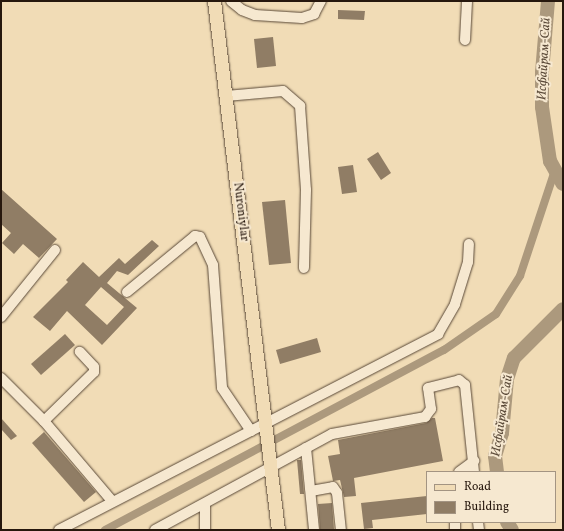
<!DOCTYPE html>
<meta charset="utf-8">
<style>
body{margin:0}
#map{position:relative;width:564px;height:531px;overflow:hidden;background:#f1dcb6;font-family:Vollkorn,serif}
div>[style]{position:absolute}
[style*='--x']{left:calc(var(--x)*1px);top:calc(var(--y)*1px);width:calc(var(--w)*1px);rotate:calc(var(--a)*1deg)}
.canal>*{height:8px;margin:-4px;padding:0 4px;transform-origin:4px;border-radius:4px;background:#ac997d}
.river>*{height:14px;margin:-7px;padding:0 7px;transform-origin:7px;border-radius:7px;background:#ac997d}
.building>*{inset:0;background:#907d65}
.roads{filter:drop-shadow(0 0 1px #594837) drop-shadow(0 0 1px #594837)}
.minor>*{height:10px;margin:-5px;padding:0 5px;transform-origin:5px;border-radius:5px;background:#f6e8d0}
.major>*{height:13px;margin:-6.5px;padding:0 6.5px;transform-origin:6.5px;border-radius:6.5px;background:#f1dcb6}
span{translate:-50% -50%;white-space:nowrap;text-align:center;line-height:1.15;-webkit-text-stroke:4px #f6e8d0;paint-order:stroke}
.street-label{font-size:12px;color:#26170d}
.water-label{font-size:13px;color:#5c4b3a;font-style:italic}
.frame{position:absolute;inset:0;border:2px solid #26170d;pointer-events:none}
.legend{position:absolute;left:426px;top:471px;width:130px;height:52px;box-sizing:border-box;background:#f6e8d0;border:1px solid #a39482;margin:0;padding:5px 7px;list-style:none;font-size:12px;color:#26170d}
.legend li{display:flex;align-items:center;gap:8px;height:20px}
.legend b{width:20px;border:1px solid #a39482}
</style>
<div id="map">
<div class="canal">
<div style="--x:105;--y:530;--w:384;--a:-28"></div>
<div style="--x:444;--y:350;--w:63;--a:-34.7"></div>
<div style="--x:496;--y:314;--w:45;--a:-57.7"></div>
<div style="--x:520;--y:276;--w:112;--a:-71.7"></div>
</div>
<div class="river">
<div style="--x:548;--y:1;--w:71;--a:94.8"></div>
<div style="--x:542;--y:72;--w:35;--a:90"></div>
<div style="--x:542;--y:107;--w:55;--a:81.6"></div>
<div style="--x:550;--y:161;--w:26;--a:61"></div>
<div style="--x:497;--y:472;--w:16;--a:-97"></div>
<div style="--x:495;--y:456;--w:24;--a:-73"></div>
<div style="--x:502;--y:433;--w:54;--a:-84.7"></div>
<div style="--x:507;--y:379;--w:22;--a:-72"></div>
<div style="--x:514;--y:358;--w:69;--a:-45"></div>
<div style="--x:507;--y:522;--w:9;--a:58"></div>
</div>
<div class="building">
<div style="clip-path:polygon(338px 10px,365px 11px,364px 20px,338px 19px)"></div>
<div style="clip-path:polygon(273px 37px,276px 66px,257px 68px,254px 39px)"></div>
<div style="clip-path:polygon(378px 152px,391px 173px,381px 180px,367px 159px)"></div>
<div style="clip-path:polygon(353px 165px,357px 192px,342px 194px,338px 167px)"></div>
<div style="clip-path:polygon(1px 189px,57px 239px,39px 258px,23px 244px,14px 254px,2px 243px,11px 233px,1px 224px)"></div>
<div style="clip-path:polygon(285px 200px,291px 263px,269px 265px,262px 202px)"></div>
<div style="clip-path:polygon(evenodd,152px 240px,159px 246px,128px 275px,117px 271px,107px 283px,137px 308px,102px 345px,67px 311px,50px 331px,33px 317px,68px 282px,66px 280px,83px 262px,99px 277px,119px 258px,125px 264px,152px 240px,101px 287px,124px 307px,107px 325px,85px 305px,101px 287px)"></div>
<div style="clip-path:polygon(65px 334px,75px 345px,41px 375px,31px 364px)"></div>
<div style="clip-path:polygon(317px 338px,321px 352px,280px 364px,276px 350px)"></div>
<div style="clip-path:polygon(1px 418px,17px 436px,11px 440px,1px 429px)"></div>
<div style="clip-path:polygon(432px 418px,435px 418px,443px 461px,354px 478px,356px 496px,344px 497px,340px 480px,333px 481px,328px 456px,340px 454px,338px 440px,426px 423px)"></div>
<div style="clip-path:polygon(44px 432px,96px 492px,84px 502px,32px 443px)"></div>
<div style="clip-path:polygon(297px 460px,301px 460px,304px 494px,300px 494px)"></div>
<div style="clip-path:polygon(427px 496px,427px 514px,372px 520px,373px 528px,364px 529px,361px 503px)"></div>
<div style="clip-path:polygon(332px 503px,334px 530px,320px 530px,318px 504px)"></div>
</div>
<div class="roads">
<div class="minor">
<div style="--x:231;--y:1;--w:14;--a:39"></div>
<div style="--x:242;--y:10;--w:14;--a:21"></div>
<div style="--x:255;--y:15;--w:47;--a:3.7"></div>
<div style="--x:302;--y:18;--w:13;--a:-18"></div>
<div style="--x:314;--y:14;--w:15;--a:-62"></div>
<div style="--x:465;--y:40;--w:39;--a:-87"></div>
<div style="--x:226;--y:96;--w:57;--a:-5"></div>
<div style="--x:283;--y:91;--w:23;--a:41"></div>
<div style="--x:300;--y:106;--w:84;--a:85.9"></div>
<div style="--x:306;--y:190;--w:78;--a:91.5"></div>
<div style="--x:127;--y:292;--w:88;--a:-39.5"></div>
<div style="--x:195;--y:236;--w:5;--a:11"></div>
<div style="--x:200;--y:237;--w:31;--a:65"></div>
<div style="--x:213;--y:265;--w:123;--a:85.8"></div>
<div style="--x:222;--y:388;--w:52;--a:56"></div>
<div style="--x:1;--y:317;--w:86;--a:-51.1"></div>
<div style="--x:1;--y:378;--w:61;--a:45"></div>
<div style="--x:44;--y:421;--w:105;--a:49.6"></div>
<div style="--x:44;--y:421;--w:70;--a:-44.4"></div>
<div style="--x:94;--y:372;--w:5;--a:-90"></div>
<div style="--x:94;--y:367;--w:21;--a:-133"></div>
<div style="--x:306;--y:448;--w:82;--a:84.4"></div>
<div style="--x:459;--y:472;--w:19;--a:-36"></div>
<div style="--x:311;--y:491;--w:22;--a:-10"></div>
<div style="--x:333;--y:487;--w:7;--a:56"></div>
<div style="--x:337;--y:493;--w:37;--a:84"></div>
<div style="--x:205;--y:504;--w:26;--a:90"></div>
<div style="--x:455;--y:522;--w:8;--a:90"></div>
<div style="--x:478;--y:522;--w:8;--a:83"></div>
<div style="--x:59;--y:530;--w:427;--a:-27.3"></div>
<div style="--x:438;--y:334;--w:34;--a:-60"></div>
<div style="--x:455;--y:304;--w:44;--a:-72.8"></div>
<div style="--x:468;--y:262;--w:18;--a:-87"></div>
<div style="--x:155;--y:530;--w:201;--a:-28.5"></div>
<div style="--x:332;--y:434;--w:95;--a:-10.4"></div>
<div style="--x:425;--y:417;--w:10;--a:-53"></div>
<div style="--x:431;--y:409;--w:21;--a:-98"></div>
<div style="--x:428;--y:388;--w:32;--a:-14"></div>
<div style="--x:459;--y:380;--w:8;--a:40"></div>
<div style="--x:465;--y:385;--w:87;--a:84.1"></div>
</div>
<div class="major">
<div style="--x:214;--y:1;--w:533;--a:83.1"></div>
</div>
</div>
<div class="street-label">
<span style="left:240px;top:212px;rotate:83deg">Nuroniylar</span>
</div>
<div class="water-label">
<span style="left:545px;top:59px;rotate:-87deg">Исфайрам-Сай</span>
<span style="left:503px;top:416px;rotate:-81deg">Исфайрам-Сай</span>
</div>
<div class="frame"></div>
<ul class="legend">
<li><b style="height:5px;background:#f1dcb6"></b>Road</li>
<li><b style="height:11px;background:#907d65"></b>Building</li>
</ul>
</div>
